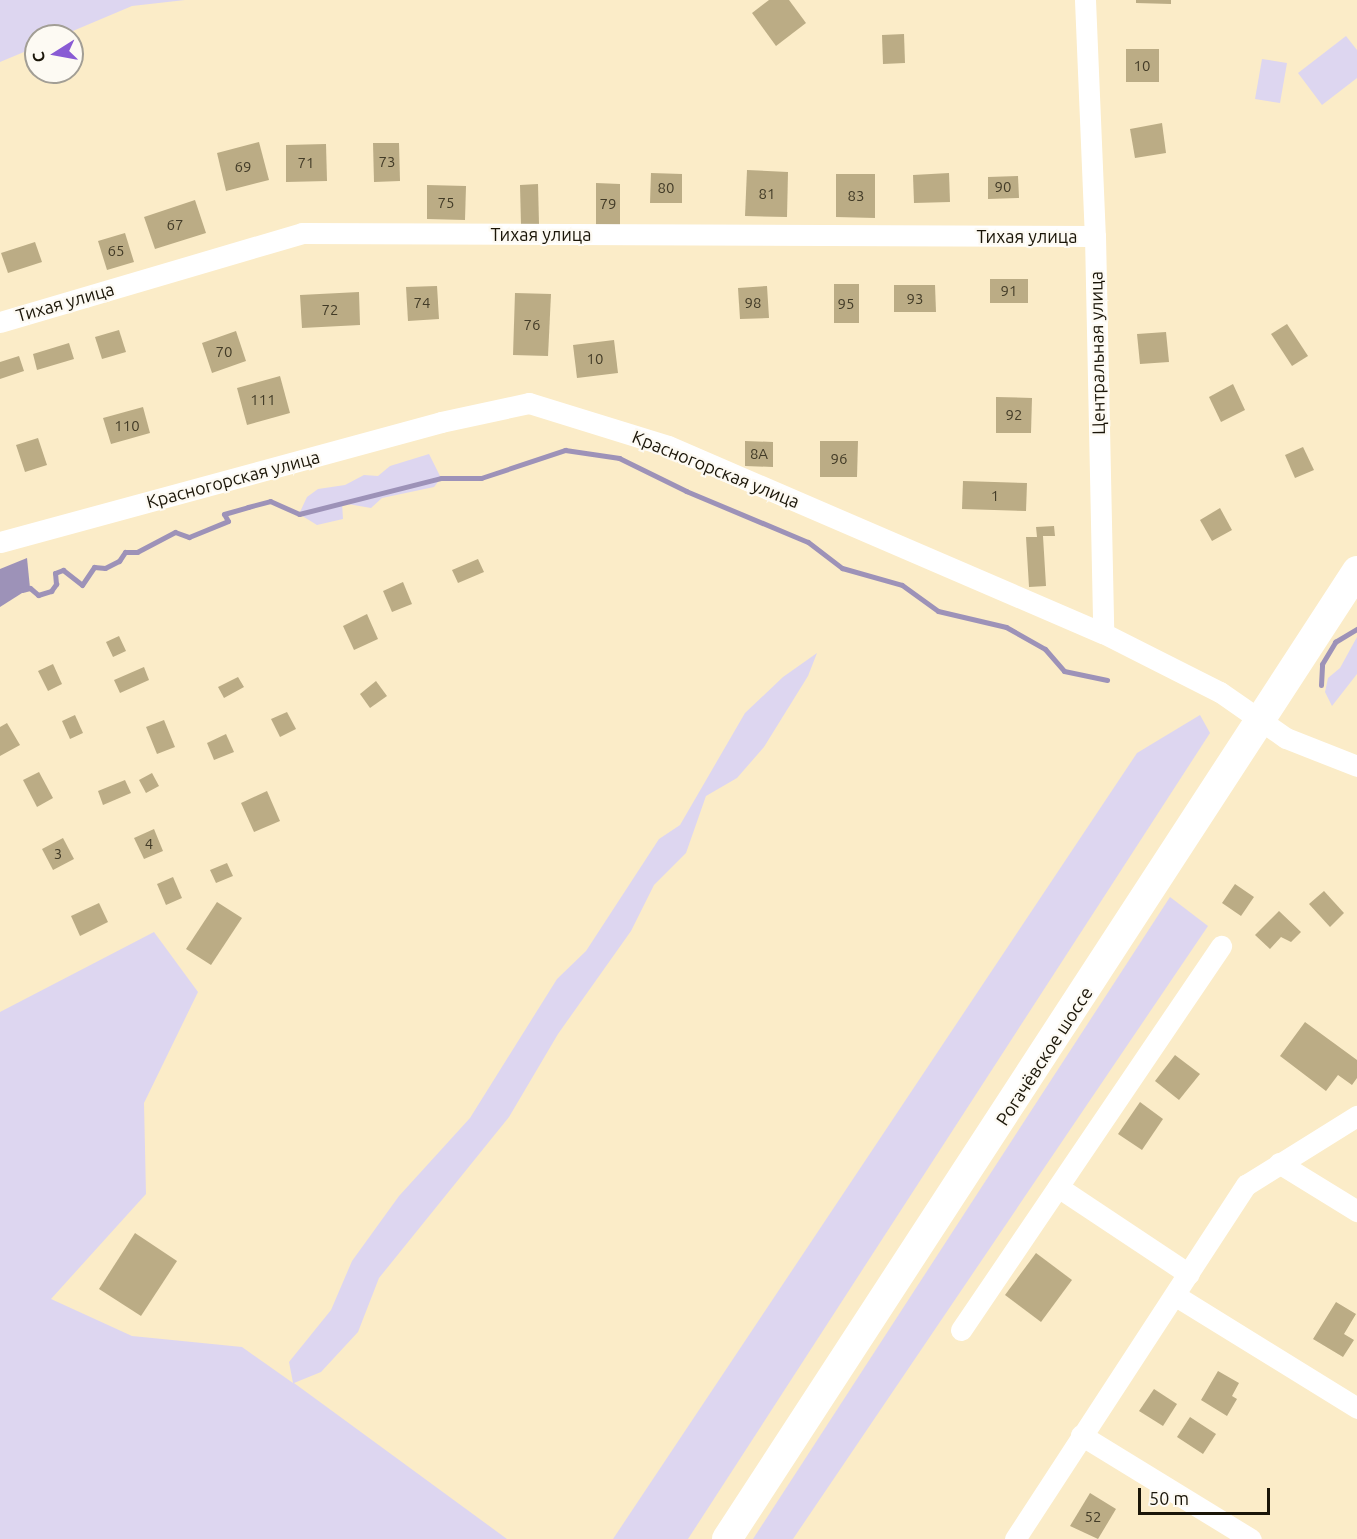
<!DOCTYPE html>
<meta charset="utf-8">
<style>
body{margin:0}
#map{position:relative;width:1357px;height:1539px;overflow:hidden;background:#fbecc8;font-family:Ubuntu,sans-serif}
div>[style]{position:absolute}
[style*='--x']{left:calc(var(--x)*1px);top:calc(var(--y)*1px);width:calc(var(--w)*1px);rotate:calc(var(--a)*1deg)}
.green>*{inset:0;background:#ddd6f0}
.water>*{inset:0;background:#9d92b8}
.stream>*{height:5px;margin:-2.5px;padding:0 2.5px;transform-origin:2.5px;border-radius:2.5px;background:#9d92b8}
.building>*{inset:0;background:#bbac85}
.street>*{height:21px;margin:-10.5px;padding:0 10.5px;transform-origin:10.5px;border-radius:10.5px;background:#fff}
.secondary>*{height:30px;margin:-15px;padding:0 15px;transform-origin:15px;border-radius:15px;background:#fff}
span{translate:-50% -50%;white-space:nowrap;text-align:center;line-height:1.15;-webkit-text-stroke:4.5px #fdfaf3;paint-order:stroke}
.number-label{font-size:15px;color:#423b27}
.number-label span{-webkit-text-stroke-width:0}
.street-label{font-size:18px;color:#1a1508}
.north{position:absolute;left:24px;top:24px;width:60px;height:60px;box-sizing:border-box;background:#fdfaf3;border:2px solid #a29e95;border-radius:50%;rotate:259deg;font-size:16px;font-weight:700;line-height:24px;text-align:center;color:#1a1508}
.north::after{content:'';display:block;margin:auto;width:21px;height:27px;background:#895bd4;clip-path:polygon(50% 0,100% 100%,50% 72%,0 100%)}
.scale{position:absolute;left:1138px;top:1488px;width:132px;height:27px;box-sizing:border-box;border:3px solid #1a1508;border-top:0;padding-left:8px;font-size:18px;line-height:21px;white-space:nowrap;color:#1a1508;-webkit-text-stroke:4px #fdfaf3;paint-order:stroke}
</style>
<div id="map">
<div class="green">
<div style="clip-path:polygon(0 0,185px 0,132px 6px,61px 36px,36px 36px,36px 47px,0 62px)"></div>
<div style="clip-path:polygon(1346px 36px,1357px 50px,1357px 78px,1322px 105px,1298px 73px)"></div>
<div style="clip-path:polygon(1262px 59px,1287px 63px,1280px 103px,1255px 99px)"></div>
<div style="clip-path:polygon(429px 454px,441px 478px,434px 487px,382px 498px,371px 508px,342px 503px,343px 519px,317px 525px,299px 514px,307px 497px,318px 489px,345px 485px,364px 475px,378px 476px,390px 466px)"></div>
<div style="clip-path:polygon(1357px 637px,1357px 674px,1332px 706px,1325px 692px,1328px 678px,1340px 668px)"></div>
<div style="clip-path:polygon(817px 653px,808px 676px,764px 747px,737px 778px,706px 796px,686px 853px,654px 885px,631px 931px,558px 1034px,509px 1117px,379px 1278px,358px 1332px,321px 1372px,294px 1383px,507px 1539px,0 1539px,0 1012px,154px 932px,198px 992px,144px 1103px,146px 1194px,51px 1299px,132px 1336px,242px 1347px,293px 1383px,289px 1362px,331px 1310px,352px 1261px,399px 1196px,470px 1118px,557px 979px,586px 951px,659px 839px,680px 825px,745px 713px,783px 677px)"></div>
<div style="clip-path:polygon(1200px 715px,1210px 733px,688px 1539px,613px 1539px,1137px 753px)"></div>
<div style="clip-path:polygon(1170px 897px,1208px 926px,793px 1539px,753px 1539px)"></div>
</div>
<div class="water">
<div style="clip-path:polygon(27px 558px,30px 588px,0 607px,0 569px)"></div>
</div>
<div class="stream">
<div style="--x:22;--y:590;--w:8;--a:-14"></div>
<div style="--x:30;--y:588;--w:11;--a:41"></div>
<div style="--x:38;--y:595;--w:14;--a:-17"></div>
<div style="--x:51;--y:591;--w:9;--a:-54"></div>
<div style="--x:56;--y:584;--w:11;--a:-95"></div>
<div style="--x:55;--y:573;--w:9;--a:-21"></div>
<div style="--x:63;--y:570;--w:24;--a:38"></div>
<div style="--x:82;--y:585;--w:22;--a:-56"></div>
<div style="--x:94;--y:567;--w:11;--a:5"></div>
<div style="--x:105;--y:568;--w:16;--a:-27"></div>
<div style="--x:119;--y:561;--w:11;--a:-56"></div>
<div style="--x:125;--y:552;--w:12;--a:0"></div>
<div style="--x:137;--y:552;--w:43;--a:-27.8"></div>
<div style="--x:175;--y:532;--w:15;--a:20"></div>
<div style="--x:189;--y:537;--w:42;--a:-22.3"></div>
<div style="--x:228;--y:521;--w:8;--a:-120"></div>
<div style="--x:224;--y:514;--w:25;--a:-16"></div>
<div style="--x:248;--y:507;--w:23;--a:-15"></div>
<div style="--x:270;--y:501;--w:32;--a:24"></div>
<div style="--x:299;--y:514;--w:146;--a:-14.2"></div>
<div style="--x:441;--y:478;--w:40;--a:0"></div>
<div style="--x:481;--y:478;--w:89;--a:-18.4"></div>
<div style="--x:565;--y:450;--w:55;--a:8.4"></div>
<div style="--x:619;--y:458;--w:75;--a:26.2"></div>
<div style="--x:686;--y:491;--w:132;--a:22.7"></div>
<div style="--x:808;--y:542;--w:43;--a:37.4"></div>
<div style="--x:842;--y:568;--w:62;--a:15.8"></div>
<div style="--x:902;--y:585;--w:44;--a:35.8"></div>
<div style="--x:938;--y:611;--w:70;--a:13.2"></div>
<div style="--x:1006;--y:627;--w:45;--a:29.4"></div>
<div style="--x:1045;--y:649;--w:29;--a:49"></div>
<div style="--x:1064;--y:671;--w:44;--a:11.8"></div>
<div style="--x:1321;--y:685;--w:21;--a:-87"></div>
<div style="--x:1322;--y:664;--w:26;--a:-59"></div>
<div style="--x:1335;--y:642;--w:26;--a:-31"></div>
</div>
<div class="building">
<div style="clip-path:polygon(769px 0,789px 0,806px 23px,776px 46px,752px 13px)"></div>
<div style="clip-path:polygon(1136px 0,1171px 0,1171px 4px,1136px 3px)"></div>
<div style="clip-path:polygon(904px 34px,905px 63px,883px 64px,882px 35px)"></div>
<div style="clip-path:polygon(1126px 49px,1159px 49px,1159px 82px,1126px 82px)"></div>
<div style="clip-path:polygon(1162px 123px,1166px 153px,1135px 158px,1130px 129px)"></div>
<div style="clip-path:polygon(259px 142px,269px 180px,226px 191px,217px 153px)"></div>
<div style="clip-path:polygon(373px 143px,399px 143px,400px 181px,374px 182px)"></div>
<div style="clip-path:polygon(326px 144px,327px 181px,286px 182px,286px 145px)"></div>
<div style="clip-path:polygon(747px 170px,788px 172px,787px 217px,745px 216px)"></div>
<div style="clip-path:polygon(651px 173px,682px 174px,682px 203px,650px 203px)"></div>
<div style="clip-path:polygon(949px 173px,950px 202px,914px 203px,913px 175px)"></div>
<div style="clip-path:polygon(836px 174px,875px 174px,875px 218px,836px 217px)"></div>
<div style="clip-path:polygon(1018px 176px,1019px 198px,988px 199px,988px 177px)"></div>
<div style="clip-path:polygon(596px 183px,620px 184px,620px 225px,596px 225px)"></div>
<div style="clip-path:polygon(538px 184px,539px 224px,521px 225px,520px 185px)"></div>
<div style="clip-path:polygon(427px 185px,466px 186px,465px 220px,427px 219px)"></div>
<div style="clip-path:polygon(195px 200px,206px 233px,155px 249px,144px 217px)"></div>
<div style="clip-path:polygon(125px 233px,134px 262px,107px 270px,98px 241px)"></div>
<div style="clip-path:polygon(35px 242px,42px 262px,8px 273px,1px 253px)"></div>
<div style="clip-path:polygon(990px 279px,1028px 279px,1028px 303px,990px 303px)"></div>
<div style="clip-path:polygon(834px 284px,859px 284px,859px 323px,834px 323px)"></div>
<div style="clip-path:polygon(894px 285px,935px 285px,936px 312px,894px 312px)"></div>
<div style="clip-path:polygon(437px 286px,439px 319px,408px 321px,406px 287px)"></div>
<div style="clip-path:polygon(767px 286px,769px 318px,740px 319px,738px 288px)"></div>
<div style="clip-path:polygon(359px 292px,360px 325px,302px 328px,300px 295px)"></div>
<div style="clip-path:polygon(515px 293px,551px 294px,548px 356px,513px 355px)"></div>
<div style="clip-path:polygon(1287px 324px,1308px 356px,1292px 366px,1271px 334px)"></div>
<div style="clip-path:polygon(119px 330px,126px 352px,102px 359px,95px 337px)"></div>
<div style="clip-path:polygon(236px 331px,246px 361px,212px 373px,202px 343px)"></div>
<div style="clip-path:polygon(1166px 332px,1169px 362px,1140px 364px,1137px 334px)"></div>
<div style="clip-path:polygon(614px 340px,618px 373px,577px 378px,573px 345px)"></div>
<div style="clip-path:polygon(69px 343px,74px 359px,37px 370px,33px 354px)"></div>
<div style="clip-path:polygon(19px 356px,24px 371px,0 379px,0 362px)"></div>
<div style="clip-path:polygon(280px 376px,290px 413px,247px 425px,237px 388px)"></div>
<div style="clip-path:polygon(1233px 384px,1245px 410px,1221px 422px,1209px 397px)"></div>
<div style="clip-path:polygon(996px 397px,1032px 398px,1031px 433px,996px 433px)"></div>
<div style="clip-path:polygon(143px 407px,150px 433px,111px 444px,103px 418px)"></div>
<div style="clip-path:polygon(38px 438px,47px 465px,25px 472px,16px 445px)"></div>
<div style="clip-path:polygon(745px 441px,773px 442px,773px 467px,745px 466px)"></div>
<div style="clip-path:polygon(820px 441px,858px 441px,857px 477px,820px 477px)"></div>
<div style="clip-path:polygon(1303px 447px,1314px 470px,1295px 478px,1285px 455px)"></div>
<div style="clip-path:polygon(963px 481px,1027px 483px,1026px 511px,962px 509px)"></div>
<div style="clip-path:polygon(1220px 508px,1232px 530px,1212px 541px,1200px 520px)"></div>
<div style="clip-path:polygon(1054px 526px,1055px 536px,1043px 536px,1046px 586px,1029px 587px,1026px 537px,1037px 537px,1036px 527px)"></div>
<div style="clip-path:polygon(478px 559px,484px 572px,458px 583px,452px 570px)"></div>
<div style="clip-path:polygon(403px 582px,412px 604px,392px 612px,383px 591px)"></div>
<div style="clip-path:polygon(367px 614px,378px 639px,354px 650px,343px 626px)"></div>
<div style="clip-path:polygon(119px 636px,126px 651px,113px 657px,106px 642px)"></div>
<div style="clip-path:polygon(53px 664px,62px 684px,48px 691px,38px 671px)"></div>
<div style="clip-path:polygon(144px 667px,149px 680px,120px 693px,114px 680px)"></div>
<div style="clip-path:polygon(238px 677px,244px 687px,224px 698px,218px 687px)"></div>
<div style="clip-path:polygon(376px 681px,387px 696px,370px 708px,360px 694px)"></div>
<div style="clip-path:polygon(287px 712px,296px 729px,280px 737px,271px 719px)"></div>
<div style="clip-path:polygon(75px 715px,83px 733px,70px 739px,62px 721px)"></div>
<div style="clip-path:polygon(164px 720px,175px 747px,157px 754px,146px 727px)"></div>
<div style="clip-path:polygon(7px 723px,20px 745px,0 756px,0 727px)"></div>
<div style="clip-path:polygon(226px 734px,234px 752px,214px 760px,207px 743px)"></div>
<div style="clip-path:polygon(39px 772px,53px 798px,37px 807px,23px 780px)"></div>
<div style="clip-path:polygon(152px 773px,159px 786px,146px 793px,139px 780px)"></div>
<div style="clip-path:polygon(125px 780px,131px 793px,103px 805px,98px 791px)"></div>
<div style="clip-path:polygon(267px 791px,280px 821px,254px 832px,241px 803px)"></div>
<div style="clip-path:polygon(154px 829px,163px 851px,144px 859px,134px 838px)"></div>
<div style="clip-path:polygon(63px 838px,74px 859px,53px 870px,42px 849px)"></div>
<div style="clip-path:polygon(227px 863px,233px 876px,216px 883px,210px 870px)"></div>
<div style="clip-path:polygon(173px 877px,182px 898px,166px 905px,157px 884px)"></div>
<div style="clip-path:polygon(1235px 884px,1254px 897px,1241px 916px,1222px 903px)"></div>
<div style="clip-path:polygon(1324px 891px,1344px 913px,1330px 927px,1309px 904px)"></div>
<div style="clip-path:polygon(217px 902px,242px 918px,211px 965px,186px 949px)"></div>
<div style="clip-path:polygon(99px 903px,108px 922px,80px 936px,71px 916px)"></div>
<div style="clip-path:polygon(1279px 911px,1301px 932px,1291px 942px,1281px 937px,1270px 949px,1255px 935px)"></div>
<div style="clip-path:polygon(1305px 1022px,1357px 1060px,1357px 1078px,1352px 1085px,1338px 1075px,1326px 1091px,1280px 1056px)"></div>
<div style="clip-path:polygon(1175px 1055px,1200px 1074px,1179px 1100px,1155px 1081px)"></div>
<div style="clip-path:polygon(1140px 1102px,1163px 1119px,1142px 1150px,1118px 1134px)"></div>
<div style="clip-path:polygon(135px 1233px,177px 1261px,141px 1316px,99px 1289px)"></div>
<div style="clip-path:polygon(1036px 1253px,1072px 1280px,1041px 1322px,1005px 1295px)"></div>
<div style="clip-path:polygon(1336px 1302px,1356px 1314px,1344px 1334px,1354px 1340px,1343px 1357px,1313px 1339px)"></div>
<div style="clip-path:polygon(1218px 1371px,1239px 1383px,1232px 1396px,1237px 1399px,1227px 1416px,1201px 1400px)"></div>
<div style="clip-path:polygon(1154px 1389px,1177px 1404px,1163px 1426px,1139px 1411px)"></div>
<div style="clip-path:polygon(1190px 1417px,1216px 1434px,1203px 1454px,1177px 1437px)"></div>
<div style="clip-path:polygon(1090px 1493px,1116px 1509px,1098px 1539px,1070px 1526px)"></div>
</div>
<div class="street">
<div style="--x:1085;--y:0;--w:236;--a:87.6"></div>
<div style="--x:1095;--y:236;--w:397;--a:88.8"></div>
<div style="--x:0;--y:322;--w:315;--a:-16.4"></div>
<div style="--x:302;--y:233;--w:793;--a:0.22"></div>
<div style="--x:0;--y:542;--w:457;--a:-15.2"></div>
<div style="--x:441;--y:422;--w:90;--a:-12.2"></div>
<div style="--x:529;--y:403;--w:145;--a:17.2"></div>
<div style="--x:668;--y:446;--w:473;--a:23.3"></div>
<div style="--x:1103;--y:633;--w:131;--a:26.8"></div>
<div style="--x:1220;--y:692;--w:80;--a:34.9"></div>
<div style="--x:1286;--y:738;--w:76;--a:21.5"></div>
<div style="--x:1279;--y:1163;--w:92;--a:31.6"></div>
<div style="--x:1058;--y:1187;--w:157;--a:33.6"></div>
<div style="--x:1176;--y:1296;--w:213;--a:31.7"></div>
<div style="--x:961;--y:1330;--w:464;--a:-55.9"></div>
<div style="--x:1081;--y:1435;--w:199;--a:31.5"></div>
<div style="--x:1015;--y:1539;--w:423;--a:-56.9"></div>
<div style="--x:1246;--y:1185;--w:131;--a:-31.9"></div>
</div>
<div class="secondary">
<div style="--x:727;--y:1539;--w:1155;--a:-56.94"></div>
</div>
<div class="number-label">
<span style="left:1142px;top:66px">10</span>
<span style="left:387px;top:162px">73</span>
<span style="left:306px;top:163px">71</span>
<span style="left:243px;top:167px">69</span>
<span style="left:1003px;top:187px">90</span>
<span style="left:666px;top:188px">80</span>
<span style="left:767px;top:194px">81</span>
<span style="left:856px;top:196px">83</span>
<span style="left:446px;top:203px">75</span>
<span style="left:608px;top:204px">79</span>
<span style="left:175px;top:225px">67</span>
<span style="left:116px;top:251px">65</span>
<span style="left:1009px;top:291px">91</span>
<span style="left:915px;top:299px">93</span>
<span style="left:422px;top:303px">74</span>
<span style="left:753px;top:303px">98</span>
<span style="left:846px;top:304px">95</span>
<span style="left:330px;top:310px">72</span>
<span style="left:532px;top:325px">76</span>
<span style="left:224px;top:352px">70</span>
<span style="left:595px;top:359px">10</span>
<span style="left:263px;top:400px">111</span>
<span style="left:1014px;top:415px">92</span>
<span style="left:127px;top:426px">110</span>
<span style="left:759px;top:454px">8А</span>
<span style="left:839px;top:459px">96</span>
<span style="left:995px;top:496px">1</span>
<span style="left:149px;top:844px">4</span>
<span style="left:58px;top:854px">3</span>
<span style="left:1093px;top:1517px">52</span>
</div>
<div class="street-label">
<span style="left:541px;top:234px">Тихая улица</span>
<span style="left:1027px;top:236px">Тихая улица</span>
<span style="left:65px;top:302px;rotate:-16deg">Тихая улица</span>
<span style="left:1097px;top:353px;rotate:-91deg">Центральная улица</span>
<span style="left:716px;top:469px;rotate:22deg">Красногорская улица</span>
<span style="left:233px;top:479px;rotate:-15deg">Красногорская улица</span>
<span style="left:1044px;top:1056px;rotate:-57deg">Рогачёвское шоссе</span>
</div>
<div class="north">С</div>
<div class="scale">50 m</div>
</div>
